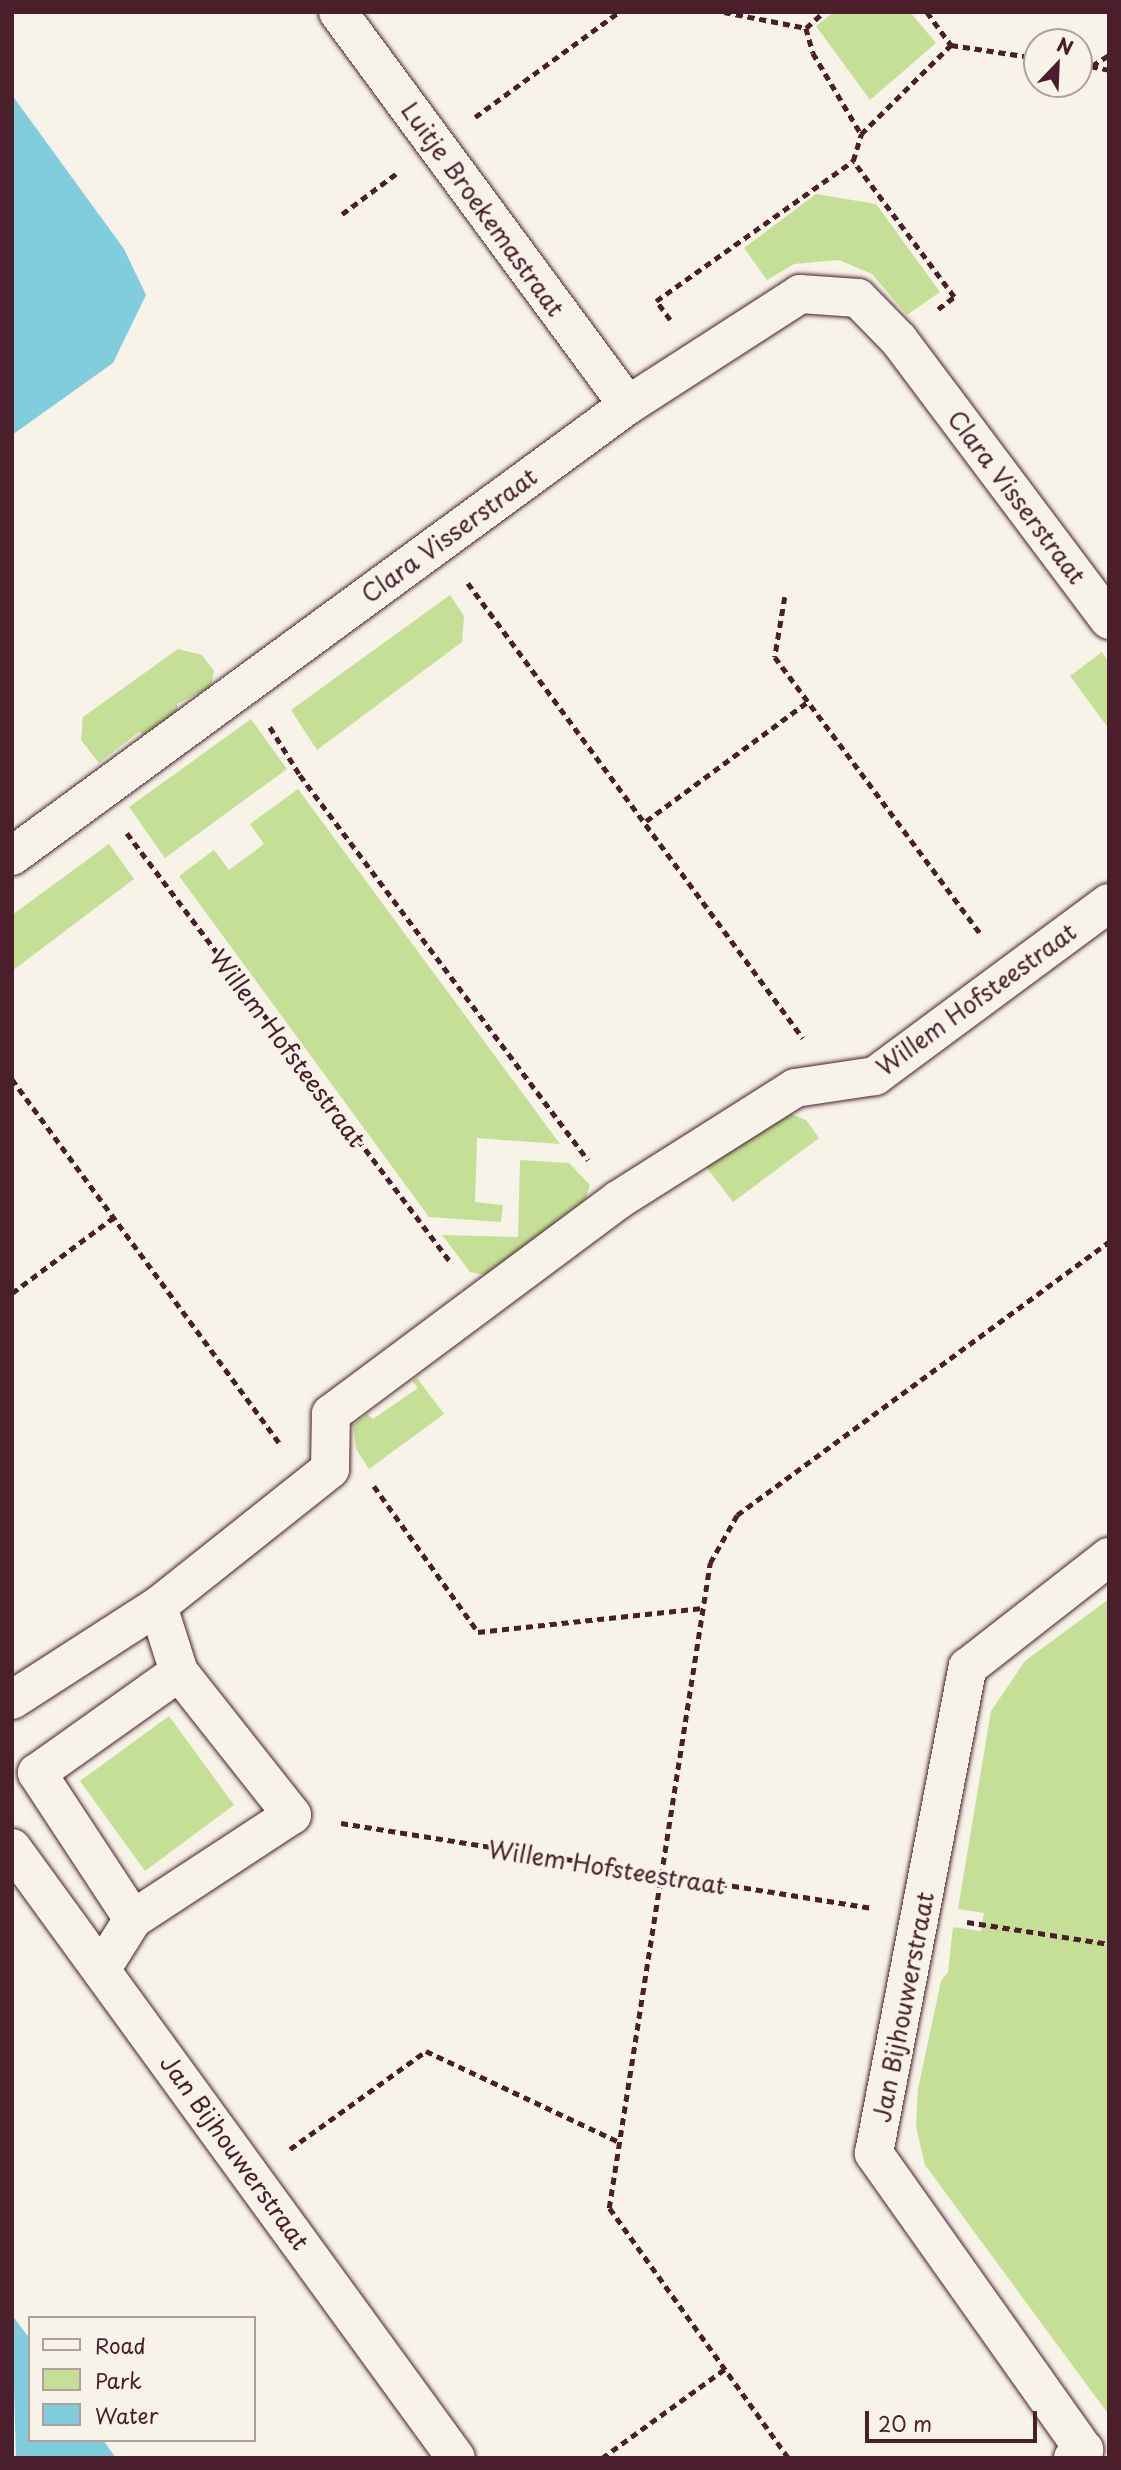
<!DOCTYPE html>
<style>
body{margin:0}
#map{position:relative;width:1121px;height:2470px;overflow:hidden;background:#f7f3e8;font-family:"Playpen Sans",sans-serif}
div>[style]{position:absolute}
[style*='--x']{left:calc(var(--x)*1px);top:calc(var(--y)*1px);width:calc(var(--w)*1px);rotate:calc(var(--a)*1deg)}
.green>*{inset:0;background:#c5e096}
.water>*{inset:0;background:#80cdde}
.path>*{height:4.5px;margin-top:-2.25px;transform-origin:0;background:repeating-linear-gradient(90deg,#4a1f2b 0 7px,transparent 0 12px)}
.roads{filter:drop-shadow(0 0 2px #4a1f2b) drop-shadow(0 0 2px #4a1f2b)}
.minor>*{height:38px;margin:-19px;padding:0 19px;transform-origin:19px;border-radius:19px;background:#f7f3e8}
span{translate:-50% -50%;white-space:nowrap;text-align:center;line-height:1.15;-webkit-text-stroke:6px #f7f3e8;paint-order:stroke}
.street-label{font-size:24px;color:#4a1f2b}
.frame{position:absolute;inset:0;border:14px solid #4a1f2b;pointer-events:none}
.legend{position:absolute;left:28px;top:2316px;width:228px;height:126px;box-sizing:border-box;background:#f7f3e8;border:2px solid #b29e9c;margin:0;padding:9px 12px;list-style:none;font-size:21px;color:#4a1f2b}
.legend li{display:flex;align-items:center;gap:14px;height:35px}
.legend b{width:35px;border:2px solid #b29e9c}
.north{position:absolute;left:1023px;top:28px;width:70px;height:70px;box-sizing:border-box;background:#f7f3e8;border:2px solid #b29e9c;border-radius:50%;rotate:23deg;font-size:19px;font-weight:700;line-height:28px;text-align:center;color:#4a1f2b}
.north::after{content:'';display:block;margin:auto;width:24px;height:32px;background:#4a1f2b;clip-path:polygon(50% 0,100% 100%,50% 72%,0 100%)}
.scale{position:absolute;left:865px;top:2411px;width:172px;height:32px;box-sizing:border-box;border:4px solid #4a1f2b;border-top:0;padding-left:9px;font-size:21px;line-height:24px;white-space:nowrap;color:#4a1f2b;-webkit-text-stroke:5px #f7f3e8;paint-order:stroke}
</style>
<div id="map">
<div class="green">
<div style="clip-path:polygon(834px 12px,910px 12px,936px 43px,870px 100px,816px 26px)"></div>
<div style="clip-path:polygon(816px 194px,876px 204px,940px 292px,907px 315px,872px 274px,839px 260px,794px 264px,767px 280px,744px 248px)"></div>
<div style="clip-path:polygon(450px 595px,464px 616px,462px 642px,317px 750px,291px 710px)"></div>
<div style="clip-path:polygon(178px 649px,202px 655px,214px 671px,211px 687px,177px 704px,178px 713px,144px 736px,139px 732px,99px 763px,81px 740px,83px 717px)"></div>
<div style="clip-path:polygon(1102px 652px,1109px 662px,1109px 729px,1070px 676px)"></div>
<div style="clip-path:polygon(251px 719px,287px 769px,165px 858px,129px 807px)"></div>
<div style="clip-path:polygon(298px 789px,560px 1144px,477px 1138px,475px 1202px,503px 1205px,501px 1222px,429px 1217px,179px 876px,214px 850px,229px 870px,264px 844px,250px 824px)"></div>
<div style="clip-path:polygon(109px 844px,134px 879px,12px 971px,12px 915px)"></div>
<div style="clip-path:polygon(786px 1112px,806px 1120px,819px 1138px,733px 1202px,706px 1167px)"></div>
<div style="clip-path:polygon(520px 1160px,569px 1163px,590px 1185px,586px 1199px,486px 1275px,470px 1272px,442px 1235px,518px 1237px)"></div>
<div style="clip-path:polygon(417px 1378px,444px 1414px,369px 1469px,356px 1449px,353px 1425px,367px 1414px,373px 1419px,418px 1388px,412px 1381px)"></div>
<div style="clip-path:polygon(1109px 1599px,1109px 2415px,925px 2165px,916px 2127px,918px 2089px,941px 1981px,948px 1972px,953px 1927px,981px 1931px,984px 1913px,958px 1909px,991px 1711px,1025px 1661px)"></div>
<div style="clip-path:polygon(169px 1716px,234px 1805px,145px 1871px,80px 1781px)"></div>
</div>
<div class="water">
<div style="clip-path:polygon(12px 95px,124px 249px,146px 295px,113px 363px,12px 435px)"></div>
<div style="clip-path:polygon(12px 2315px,30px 2339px,30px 2440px,103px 2440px,116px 2458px,16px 2458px)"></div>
</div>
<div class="path">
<div style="--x:724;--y:12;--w:84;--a:11"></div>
<div style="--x:927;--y:12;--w:41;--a:54"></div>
<div style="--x:806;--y:28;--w:26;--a:74"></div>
<div style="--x:813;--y:53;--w:94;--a:59.3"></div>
<div style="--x:806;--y:28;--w:24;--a:-42"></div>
<div style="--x:951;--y:45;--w:87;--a:8.6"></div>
<div style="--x:1079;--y:64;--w:31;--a:11"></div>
<div style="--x:1092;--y:66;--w:20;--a:-33"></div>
<div style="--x:475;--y:117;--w:178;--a:-36.1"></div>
<div style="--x:342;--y:214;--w:69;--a:-36.7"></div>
<div style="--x:938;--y:309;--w:20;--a:-37"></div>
<div style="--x:954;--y:297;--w:169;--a:-126.6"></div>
<div style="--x:853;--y:161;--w:28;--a:-73"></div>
<div style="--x:861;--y:134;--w:127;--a:-44.7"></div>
<div style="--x:670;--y:320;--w:24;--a:-126"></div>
<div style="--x:656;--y:301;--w:242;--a:-35.4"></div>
<div style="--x:468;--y:583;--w:565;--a:53.64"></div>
<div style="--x:785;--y:597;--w:61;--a:99.5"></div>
<div style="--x:775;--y:657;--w:347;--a:53.4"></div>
<div style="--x:270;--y:727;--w:57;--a:58"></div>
<div style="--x:300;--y:775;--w:481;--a:53.2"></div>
<div style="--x:646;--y:821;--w:199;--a:-36.4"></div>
<div style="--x:127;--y:833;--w:540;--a:52.98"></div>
<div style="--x:12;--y:1079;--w:454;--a:53.7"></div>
<div style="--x:12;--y:1293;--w:126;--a:-36.6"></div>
<div style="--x:374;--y:1486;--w:179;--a:54.5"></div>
<div style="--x:478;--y:1632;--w:226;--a:-6.1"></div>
<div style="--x:341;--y:1823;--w:538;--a:9.09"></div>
<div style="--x:967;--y:1922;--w:144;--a:8.8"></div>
<div style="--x:290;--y:2149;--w:168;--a:-35.8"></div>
<div style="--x:426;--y:2051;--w:213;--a:25.2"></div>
<div style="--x:602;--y:2458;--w:152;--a:-35.9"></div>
<div style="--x:788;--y:2458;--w:307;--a:-125.6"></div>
<div style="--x:609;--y:2208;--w:653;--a:-81.1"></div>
<div style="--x:710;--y:1563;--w:55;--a:-60.6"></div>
<div style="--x:737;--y:1515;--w:461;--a:-36.3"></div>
</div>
<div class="roads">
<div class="minor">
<div style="--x:338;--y:12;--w:488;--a:53.6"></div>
<div style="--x:12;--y:856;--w:763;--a:-36.21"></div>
<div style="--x:628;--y:405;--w:205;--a:-32.8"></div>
<div style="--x:800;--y:294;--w:58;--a:3.9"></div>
<div style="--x:858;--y:298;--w:59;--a:45.7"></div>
<div style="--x:899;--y:340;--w:350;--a:53.1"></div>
<div style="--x:12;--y:1700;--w:174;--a:-32.8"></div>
<div style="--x:158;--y:1606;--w:220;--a:-38.5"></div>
<div style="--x:330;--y:1469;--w:55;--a:-89"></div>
<div style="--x:331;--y:1414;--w:358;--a:-36.7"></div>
<div style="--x:618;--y:1200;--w:209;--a:-32.3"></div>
<div style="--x:795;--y:1088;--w:81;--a:-8.5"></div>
<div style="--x:875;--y:1076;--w:291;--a:-36.5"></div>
<div style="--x:12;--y:1848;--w:754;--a:53.95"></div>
<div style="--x:133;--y:1919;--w:175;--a:-123.3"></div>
<div style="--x:37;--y:1773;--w:174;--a:-35.4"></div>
<div style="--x:101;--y:1970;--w:60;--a:-57.9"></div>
<div style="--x:133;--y:1919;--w:190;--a:-33.2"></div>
<div style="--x:292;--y:1815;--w:182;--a:-128.3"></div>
<div style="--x:179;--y:1672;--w:69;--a:-107.7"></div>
<div style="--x:1073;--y:2458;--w:14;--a:-36"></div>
<div style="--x:1084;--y:2450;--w:364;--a:-125.3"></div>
<div style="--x:874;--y:2153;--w:495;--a:-79.1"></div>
<div style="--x:968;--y:1667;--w:179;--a:-38"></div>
</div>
</div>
<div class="street-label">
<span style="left:483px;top:209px;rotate:54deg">Luitje Broekemastraat</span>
<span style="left:1017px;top:497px;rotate:53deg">Clara Visserstraat</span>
<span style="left:449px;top:535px;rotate:-36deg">Clara Visserstraat</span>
<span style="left:976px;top:999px;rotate:-36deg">Willem Hofsteestraat</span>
<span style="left:288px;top:1048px;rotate:53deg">Willem Hofsteestraat</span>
<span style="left:607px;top:1867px;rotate:9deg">Willem Hofsteestraat</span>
<span style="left:903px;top:2007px;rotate:-79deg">Jan Bijhouwerstraat</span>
<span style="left:235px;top:2152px;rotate:54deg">Jan Bijhouwerstraat</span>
</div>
<div class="frame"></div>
<ul class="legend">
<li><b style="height:9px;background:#f7f3e8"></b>Road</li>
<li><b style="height:19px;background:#c5e096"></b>Park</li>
<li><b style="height:19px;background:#80cdde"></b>Water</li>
</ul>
<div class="north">N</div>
<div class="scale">20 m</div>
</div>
